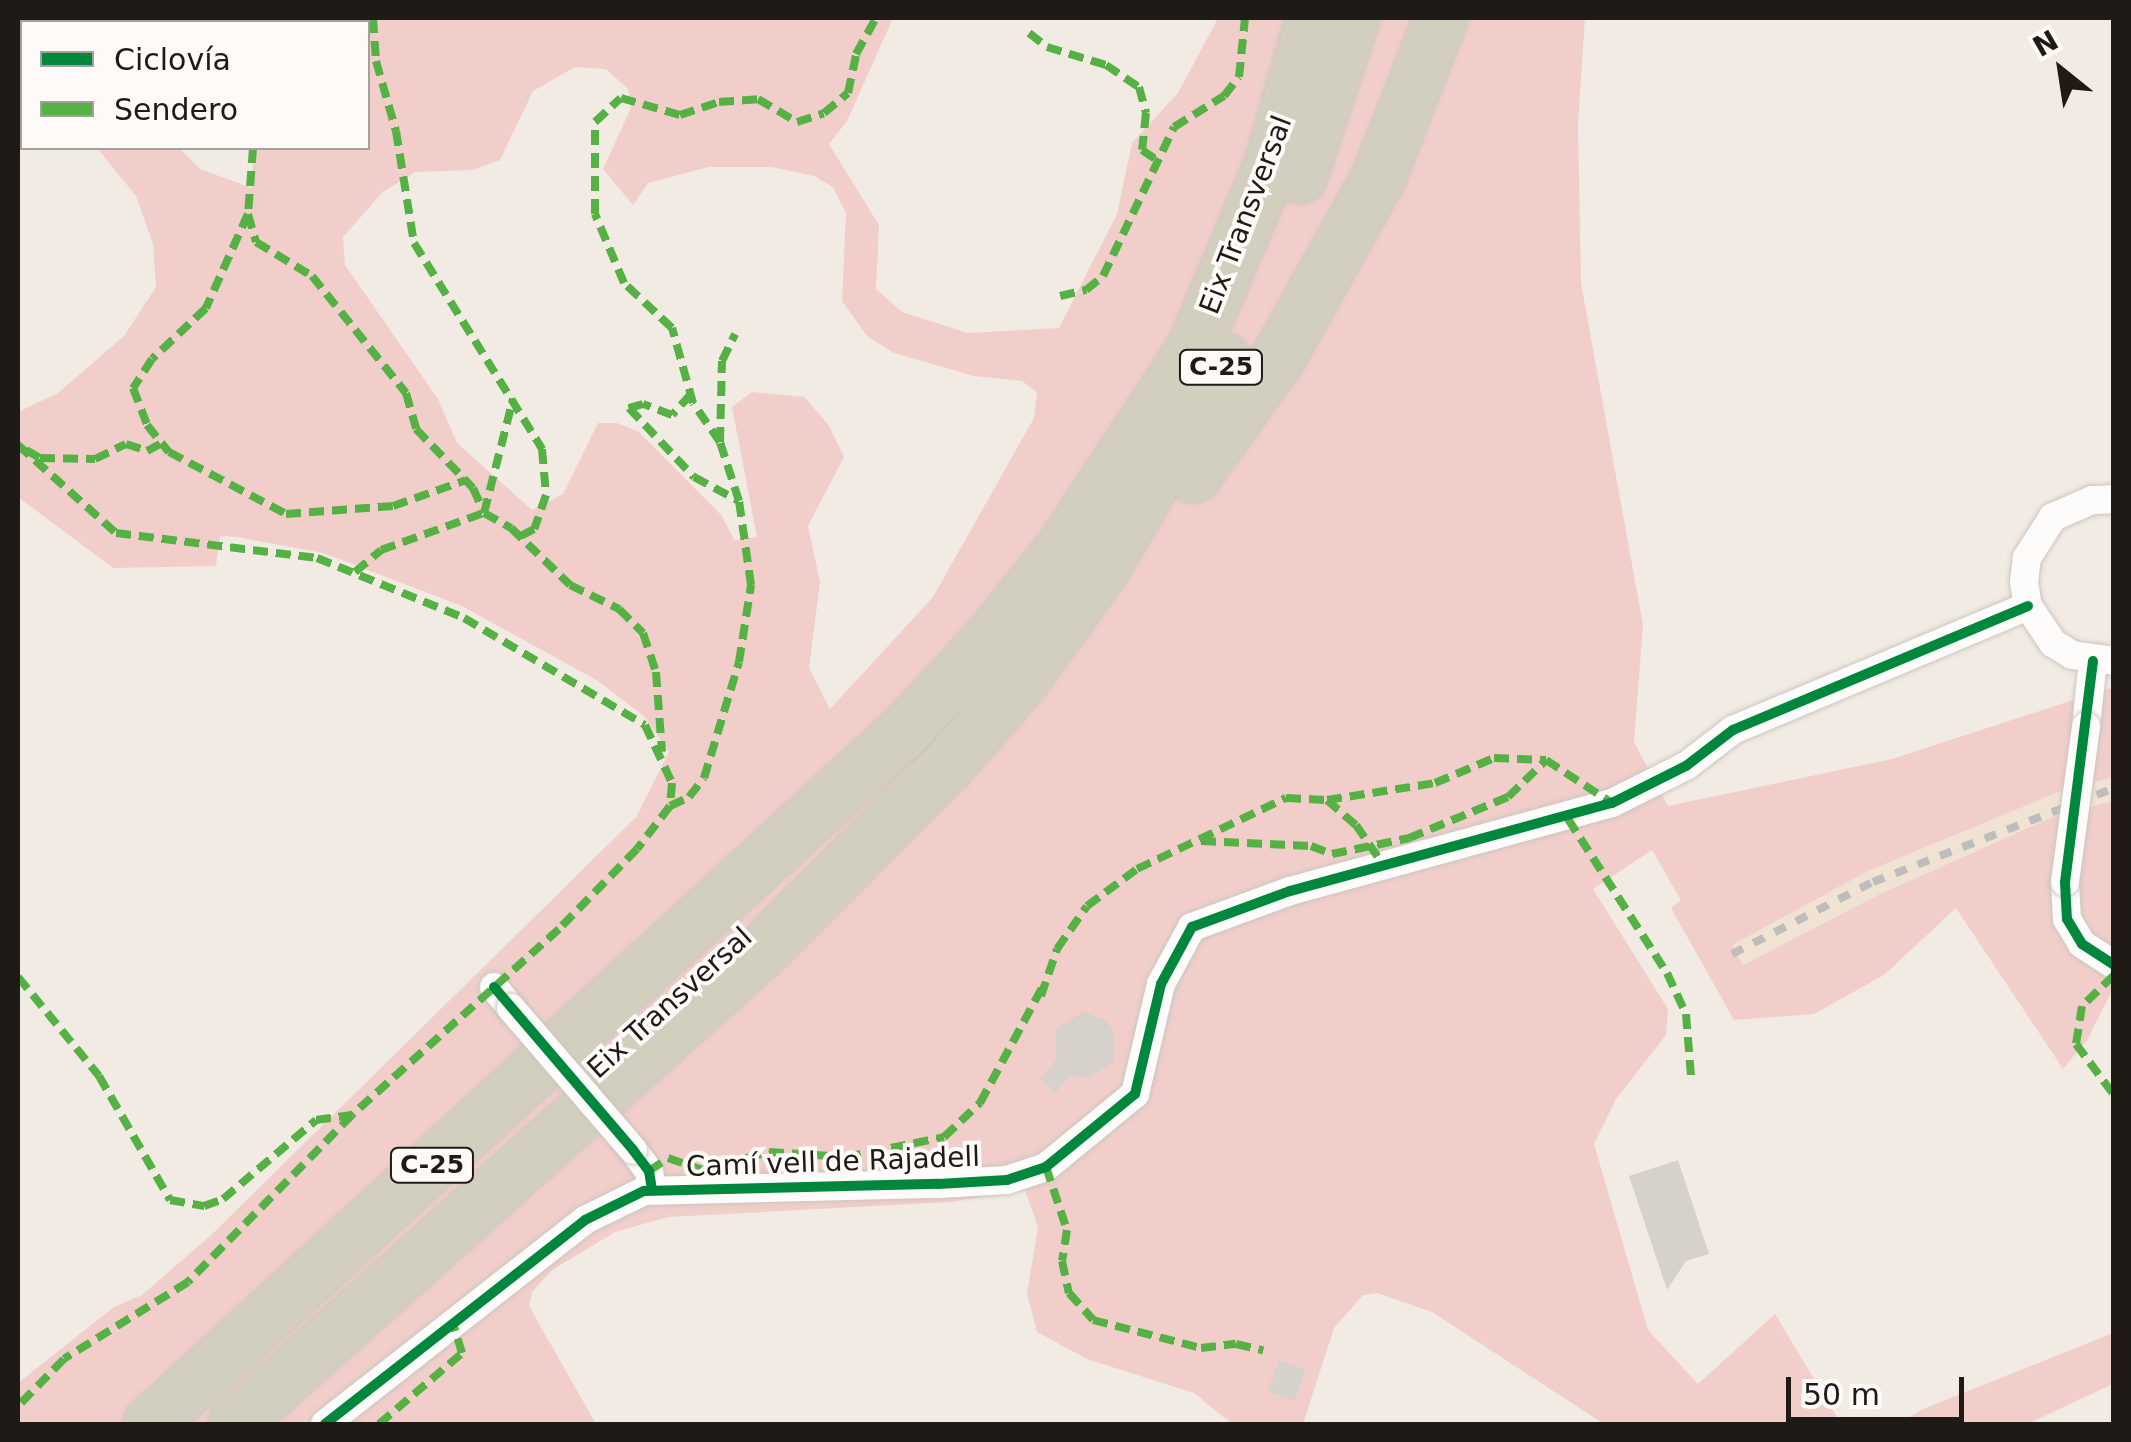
<!DOCTYPE html>
<meta charset="utf-8">
<style>
body{margin:0}
#map{position:relative;width:2131px;height:1442px;overflow:hidden;background:#f2ebe3;font-family:"DejaVu Sans",sans-serif}
div>[style]{position:absolute}
[style*='--x']{left:calc(var(--x)*1px);top:calc(var(--y)*1px);width:calc(var(--w)*1px);rotate:calc(var(--a)*1deg)}
.built>*{inset:0;background:#f0e3d3}
.green>*{inset:0;background:#f1ceca}
.building>*{inset:0;background:#d7d1cc}
.roads{filter:drop-shadow(0 0 2px #cbc6bf) drop-shadow(0 0 2px #cbc6bf)}
.street>*{height:28px;margin:-14px;padding:0 14px;transform-origin:14px;border-radius:14px;background:#fdfcfb}
.highway>*{height:52px;margin:-26px;padding:0 26px;transform-origin:26px;border-radius:26px;background:#d3cfbe}
.rail>*{height:8px;margin-top:-4px;transform-origin:0;background:repeating-linear-gradient(90deg,#bebdbb 0 12px,transparent 0 24px)}
.bridges{filter:drop-shadow(0 0 2px #cbc6bf) drop-shadow(0 0 2px #cbc6bf)}
.street-bridge>*{height:28px;margin:-14px;padding:0 14px;transform-origin:14px;border-radius:14px;background:#fdfcfb}
.quiet>*{height:8px;margin-top:-4px;transform-origin:0;background:repeating-linear-gradient(90deg,#55b144 0 15px,transparent 0 23px)}
.cycleway>*{height:10px;margin:-5px;padding:0 5px;transform-origin:5px;border-radius:5px;background:#00873e}
span{translate:-50% -50%;white-space:nowrap;text-align:center;line-height:1.15;-webkit-text-stroke:8px #fdfaf7;paint-order:stroke}
.shield-label span{padding:2px 8px;background:#fdfaf7;border:2px solid;border-radius:8px;-webkit-text-stroke-width:0}
.shield-label{font-size:25px;color:#1f1a15;font-weight:700}
.street-label{font-size:28px;color:#1f1a15}
.frame{position:absolute;inset:0;border:20px solid #1f1a15;pointer-events:none}
.legend{position:absolute;left:20px;top:20px;width:350px;height:130px;box-sizing:border-box;background:#fdfaf7;border:2px solid #a4a09d;margin:0;padding:12px 18px;list-style:none;font-size:30px;color:#1f1a15}
.legend li{display:flex;align-items:center;gap:20px;height:50px}
.legend b{width:50px;border:2px solid #a4a09d}
.north{position:absolute;left:2011px;top:20px;width:100px;height:100px;-webkit-text-stroke:8px #fdfaf7;paint-order:stroke;rotate:330deg;font-size:28px;font-weight:700;line-height:40px;text-align:center;color:#1f1a15}
.north::after{content:'';display:block;margin:auto;width:35px;height:45px;background:#1f1a15;clip-path:polygon(50% 0,100% 100%,50% 72%,0 100%)}
.scale{position:absolute;left:1786px;top:1377px;width:178px;height:45px;box-sizing:border-box;border:5px solid #1f1a15;border-top:0;padding-left:12px;font-size:30px;line-height:35px;white-space:nowrap;color:#1f1a15;-webkit-text-stroke:8px #fdfaf7;paint-order:stroke}
</style>
<div id="map">
<div class="built">
<div style="clip-path:polygon(2113px 777px,2113px 801px,2055px 816px,1878px 895px,1742px 965px,1732px 944px,1868px 871px,2056px 793px)"></div>
</div>
<div class="green">
<div style="clip-path:polygon(evenodd,171px 18px,893px 18px,847px 121px,829px 144px,879px 225px,876px 289px,902px 312px,968px 333px,1059px 328px,1117px 214px,1132px 143px,1178px 93px,1218px 18px,1585px 18px,1578px 123px,1581px 283px,1643px 625px,1634px 742px,1668px 806px,1892px 759px,2113px 687px,2113px 777px,2056px 793px,1868px 871px,1732px 945px,1743px 965px,1878px 895px,2055px 816px,2113px 801px,2113px 989px,2087px 1040px,2063px 1069px,1956px 908px,1884px 975px,1814px 1014px,1734px 1020px,1671px 908px,1681px 900px,1652px 850px,1593px 889px,1668px 1009px,1666px 1035px,1616px 1099px,1594px 1144px,1648px 1330px,1698px 1384px,1775px 1314px,1841px 1424px,1604px 1424px,1432px 1312px,1377px 1293px,1363px 1295px,1334px 1328px,1303px 1424px,1232px 1424px,1194px 1393px,1087px 1359px,1037px 1332px,1027px 1294px,1038px 1227px,1025px 1190px,949px 1202px,668px 1217px,615px 1232px,552px 1270px,532px 1292px,529px 1306px,596px 1424px,18px 1424px,18px 1383px,114px 1307px,142px 1295px,210px 1236px,636px 817px,669px 752px,644px 716px,598px 681px,462px 606px,323px 553px,237px 537px,220px 536px,216px 566px,113px 568px,18px 497px,18px 412px,58px 393px,124px 336px,156px 287px,153px 244px,136px 196px,97px 148px,179px 148px,200px 169px,252px 188px,253px 148px,368px 148px,368px 22px,164px 22px,171px 18px,575px 67px,606px 69px,628px 89px,631px 108px,603px 169px,633px 205px,648px 183px,708px 167px,772px 167px,814px 176px,833px 187px,846px 213px,842px 301px,867px 336px,894px 353px,974px 376px,1022px 381px,1037px 392px,1034px 418px,933px 597px,830px 709px,809px 668px,820px 582px,808px 526px,844px 457px,828px 424px,804px 397px,752px 392px,732px 407px,757px 537px,734px 540px,722px 516px,639px 432px,617px 423px,598px 423px,563px 494px,532px 510px,457px 443px,438px 399px,345px 265px,343px 237px,383px 192px,415px 172px,472px 170px,500px 160px,533px 91px,575px 67px)"></div>
<div style="clip-path:polygon(2113px 1333px,2113px 1384px,2027px 1424px,1898px 1424px,1923px 1409px)"></div>
</div>
<div class="building">
<div style="clip-path:polygon(1084px 1011px,1107px 1021px,1114px 1032px,1114px 1062px,1088px 1078px,1071px 1075px,1055px 1093px,1040px 1079px,1056px 1060px,1056px 1029px)"></div>
<div style="clip-path:polygon(1678px 1160px,1709px 1254px,1686px 1261px,1667px 1290px,1629px 1176px)"></div>
<div style="clip-path:polygon(1279px 1360px,1306px 1370px,1294px 1401px,1267px 1391px)"></div>
</div>
<div class="roads">
<div class="street">
<div style="--x:2114;--y:499;--w:22;--a:177"></div>
<div style="--x:2092;--y:500;--w:43;--a:156.4"></div>
<div style="--x:2053;--y:517;--w:49;--a:122.4"></div>
<div style="--x:2027;--y:558;--w:24;--a:97"></div>
<div style="--x:2024;--y:582;--w:24;--a:81"></div>
<div style="--x:2028;--y:606;--w:45;--a:56"></div>
<div style="--x:2053;--y:643;--w:22;--a:32"></div>
<div style="--x:2072;--y:655;--w:42;--a:8.1"></div>
<div style="--x:2086;--y:726;--w:65;--a:-83.9"></div>
<div style="--x:2065;--y:882;--w:37;--a:87"></div>
<div style="--x:2067;--y:919;--w:29;--a:59"></div>
<div style="--x:2082;--y:944;--w:38;--a:33"></div>
<div style="--x:494;--y:987;--w:27;--a:51"></div>
<div style="--x:633;--y:1150;--w:26;--a:53"></div>
<div style="--x:649;--y:1171;--w:19;--a:81"></div>
<div style="--x:325;--y:1424;--w:330;--a:-38.1"></div>
<div style="--x:585;--y:1220;--w:66;--a:-26.2"></div>
<div style="--x:644;--y:1191;--w:294;--a:-1.4"></div>
<div style="--x:938;--y:1184;--w:69;--a:-3.3"></div>
<div style="--x:1007;--y:1180;--w:41;--a:-18.4"></div>
<div style="--x:1046;--y:1167;--w:115;--a:-39.4"></div>
<div style="--x:1135;--y:1094;--w:113;--a:-76.7"></div>
<div style="--x:1161;--y:984;--w:65;--a:-61.5"></div>
<div style="--x:1192;--y:927;--w:104;--a:-20.2"></div>
<div style="--x:1290;--y:891;--w:334;--a:-15.3"></div>
<div style="--x:1612;--y:803;--w:83;--a:-26.6"></div>
<div style="--x:1686;--y:766;--w:59;--a:-37.5"></div>
<div style="--x:1733;--y:730;--w:320;--a:-22.8"></div>
</div>
<div class="highway">
<div style="--x:1300;--y:177;--w:168;--a:-71.6"></div>
<div style="--x:1194;--y:476;--w:148;--a:-54.6"></div>
<div style="--x:1280;--y:355;--w:201;--a:-60.9"></div>
<div style="--x:1378;--y:179;--w:173;--a:-68.6"></div>
<div style="--x:150;--y:1424;--w:1030;--a:-42.56"></div>
<div style="--x:909;--y:727;--w:115;--a:-47.1"></div>
<div style="--x:987;--y:643;--w:123;--a:-51.3"></div>
<div style="--x:1064;--y:547;--w:235;--a:-56.8"></div>
<div style="--x:1193;--y:350;--w:201;--a:-67.1"></div>
<div style="--x:1271;--y:165;--w:153;--a:-74.1"></div>
<div style="--x:235;--y:1424;--w:705;--a:-41.9"></div>
<div style="--x:760;--y:953;--w:264;--a:-45"></div>
<div style="--x:947;--y:766;--w:111;--a:-48.7"></div>
<div style="--x:1020;--y:683;--w:142;--a:-54.2"></div>
<div style="--x:1103;--y:568;--w:241;--a:-59.8"></div>
</div>
</div>
<div class="rail">
<div style="--x:1732;--y:954;--w:158;--a:-27.1"></div>
<div style="--x:1873;--y:882;--w:259;--a:-21.3"></div>
</div>
<div class="bridges">
<div class="street-bridge">
<div style="--x:2065;--y:882;--w:157;--a:-82.3"></div>
<div style="--x:511;--y:1008;--w:187;--a:49.3"></div>
</div>
</div>
<div class="quiet">
<div style="--x:266;--y:18;--w:4;--a:76"></div>
<div style="--x:373;--y:18;--w:43;--a:86"></div>
<div style="--x:376;--y:61;--w:73;--a:74.1"></div>
<div style="--x:396;--y:131;--w:113;--a:80.9"></div>
<div style="--x:414;--y:243;--w:243;--a:58.1"></div>
<div style="--x:542;--y:449;--w:46;--a:85"></div>
<div style="--x:546;--y:495;--w:36;--a:109"></div>
<div style="--x:534;--y:529;--w:15;--a:152"></div>
<div style="--x:1029;--y:33;--w:23;--a:38"></div>
<div style="--x:1047;--y:47;--w:62;--a:17"></div>
<div style="--x:1106;--y:65;--w:40;--a:34"></div>
<div style="--x:1139;--y:87;--w:27;--a:75"></div>
<div style="--x:1146;--y:113;--w:37;--a:96"></div>
<div style="--x:1142;--y:150;--w:18;--a:34"></div>
<div style="--x:253;--y:148;--w:66;--a:94.3"></div>
<div style="--x:248;--y:214;--w:29;--a:74"></div>
<div style="--x:256;--y:242;--w:66;--a:31.3"></div>
<div style="--x:312;--y:276;--w:150;--a:51.2"></div>
<div style="--x:406;--y:393;--w:37;--a:74"></div>
<div style="--x:416;--y:429;--w:82;--a:46"></div>
<div style="--x:473;--y:488;--w:27;--a:66"></div>
<div style="--x:248;--y:214;--w:103;--a:114.1"></div>
<div style="--x:206;--y:308;--w:74;--a:136.6"></div>
<div style="--x:152;--y:359;--w:35;--a:123"></div>
<div style="--x:133;--y:388;--w:40;--a:69"></div>
<div style="--x:147;--y:425;--w:35;--a:51"></div>
<div style="--x:169;--y:452;--w:132;--a:27.9"></div>
<div style="--x:286;--y:514;--w:107;--a:-4.3"></div>
<div style="--x:393;--y:506;--w:77;--a:-19.6"></div>
<div style="--x:1060;--y:296;--w:27;--a:-13"></div>
<div style="--x:1086;--y:290;--w:22;--a:-39"></div>
<div style="--x:1103;--y:276;--w:165;--a:-64.5"></div>
<div style="--x:1174;--y:127;--w:59;--a:-31.8"></div>
<div style="--x:1224;--y:96;--w:24;--a:-52"></div>
<div style="--x:1239;--y:77;--w:59;--a:-84.2"></div>
<div style="--x:691;--y:394;--w:28;--a:132"></div>
<div style="--x:672;--y:415;--w:31;--a:-159"></div>
<div style="--x:643;--y:404;--w:15;--a:164"></div>
<div style="--x:629;--y:408;--w:95;--a:46.7"></div>
<div style="--x:694;--y:477;--w:51;--a:28.1"></div>
<div style="--x:720;--y:442;--w:47;--a:-124.7"></div>
<div style="--x:693;--y:403;--w:78;--a:-105.6"></div>
<div style="--x:672;--y:328;--w:66;--a:-136.8"></div>
<div style="--x:624;--y:283;--w:75;--a:-112.8"></div>
<div style="--x:595;--y:214;--w:92;--a:-90"></div>
<div style="--x:595;--y:122;--w:35;--a:-43"></div>
<div style="--x:621;--y:98;--w:61;--a:16.1"></div>
<div style="--x:680;--y:115;--w:41;--a:-18.4"></div>
<div style="--x:719;--y:102;--w:39;--a:-4"></div>
<div style="--x:758;--y:99;--w:45;--a:30.5"></div>
<div style="--x:797;--y:122;--w:28;--a:-18"></div>
<div style="--x:824;--y:113;--w:31;--a:-40"></div>
<div style="--x:848;--y:93;--w:40;--a:-78"></div>
<div style="--x:856;--y:54;--w:41;--a:-60.9"></div>
<div style="--x:18;--y:445;--w:132;--a:41.9"></div>
<div style="--x:116;--y:533;--w:203;--a:7.1"></div>
<div style="--x:317;--y:558;--w:159;--a:22.2"></div>
<div style="--x:464;--y:618;--w:210;--a:30.6"></div>
<div style="--x:645;--y:725;--w:64;--a:65"></div>
<div style="--x:672;--y:783;--w:23;--a:95"></div>
<div style="--x:670;--y:806;--w:54;--a:127.5"></div>
<div style="--x:637;--y:849;--w:112;--a:134.3"></div>
<div style="--x:559;--y:929;--w:278;--a:138.1"></div>
<div style="--x:352;--y:1115;--w:234;--a:134.5"></div>
<div style="--x:188;--y:1282;--w:146;--a:148.2"></div>
<div style="--x:64;--y:1359;--w:66;--a:134.4"></div>
<div style="--x:26;--y:450;--w:16;--a:30"></div>
<div style="--x:40;--y:458;--w:55;--a:1"></div>
<div style="--x:95;--y:459;--w:34;--a:-26"></div>
<div style="--x:126;--y:444;--w:22;--a:18"></div>
<div style="--x:147;--y:451;--w:17;--a:-28"></div>
<div style="--x:484;--y:513;--w:118;--a:-75.7"></div>
<div style="--x:355;--y:572;--w:34;--a:-40"></div>
<div style="--x:381;--y:550;--w:109;--a:-19.8"></div>
<div style="--x:484;--y:513;--w:31;--a:29"></div>
<div style="--x:511;--y:528;--w:82;--a:44"></div>
<div style="--x:570;--y:585;--w:55;--a:26.1"></div>
<div style="--x:619;--y:609;--w:34;--a:45"></div>
<div style="--x:643;--y:633;--w:41;--a:71.6"></div>
<div style="--x:656;--y:672;--w:80;--a:85.7"></div>
<div style="--x:1327;--y:800;--w:109;--a:-8.9"></div>
<div style="--x:1435;--y:783;--w:64;--a:-23"></div>
<div style="--x:1494;--y:758;--w:52;--a:2.2"></div>
<div style="--x:1546;--y:760;--w:79;--a:33.1"></div>
<div style="--x:670;--y:806;--w:21;--a:-25"></div>
<div style="--x:689;--y:797;--w:24;--a:-52"></div>
<div style="--x:704;--y:778;--w:121;--a:-73.2"></div>
<div style="--x:739;--y:662;--w:78;--a:-81.1"></div>
<div style="--x:751;--y:585;--w:85;--a:-98.1"></div>
<div style="--x:739;--y:501;--w:62;--a:-107.9"></div>
<div style="--x:720;--y:442;--w:81;--a:-88.6"></div>
<div style="--x:722;--y:361;--w:30;--a:-64"></div>
<div style="--x:1568;--y:819;--w:183;--a:57.3"></div>
<div style="--x:1667;--y:973;--w:45;--a:65.1"></div>
<div style="--x:1686;--y:1014;--w:62;--a:85.4"></div>
<div style="--x:1201;--y:841;--w:110;--a:2.6"></div>
<div style="--x:1311;--y:846;--w:22;--a:21"></div>
<div style="--x:1332;--y:854;--w:79;--a:-11.7"></div>
<div style="--x:1409;--y:838;--w:107;--a:-22.5"></div>
<div style="--x:1508;--y:797;--w:53;--a:-44.2"></div>
<div style="--x:2114;--y:975;--w:45;--a:135.9"></div>
<div style="--x:2082;--y:1006;--w:38;--a:99"></div>
<div style="--x:2076;--y:1044;--w:64;--a:53.3"></div>
<div style="--x:18;--y:977;--w:128;--a:50.7"></div>
<div style="--x:99;--y:1076;--w:143;--a:60.2"></div>
<div style="--x:170;--y:1200;--w:35;--a:10"></div>
<div style="--x:204;--y:1206;--w:20;--a:-20"></div>
<div style="--x:223;--y:1199;--w:122;--a:-40.3"></div>
<div style="--x:316;--y:1120;--w:36;--a:-8"></div>
<div style="--x:1041;--y:996;--w:50;--a:-71.2"></div>
<div style="--x:1057;--y:949;--w:52;--a:-55.1"></div>
<div style="--x:1087;--y:906;--w:62;--a:-36.5"></div>
<div style="--x:1137;--y:869;--w:165;--a:-25.5"></div>
<div style="--x:1286;--y:798;--w:41;--a:2.8"></div>
<div style="--x:1327;--y:800;--w:38;--a:41"></div>
<div style="--x:1356;--y:825;--w:50;--a:55.7"></div>
<div style="--x:1046;--y:1167;--w:66;--a:71.6"></div>
<div style="--x:1067;--y:1230;--w:31;--a:99"></div>
<div style="--x:1062;--y:1261;--w:33;--a:78"></div>
<div style="--x:1069;--y:1293;--w:36;--a:48"></div>
<div style="--x:1093;--y:1320;--w:112;--a:14.5"></div>
<div style="--x:1201;--y:1348;--w:35;--a:-7"></div>
<div style="--x:1236;--y:1344;--w:28;--a:13"></div>
<div style="--x:649;--y:1171;--w:23;--a:-34"></div>
<div style="--x:668;--y:1158;--w:36;--a:19"></div>
<div style="--x:702;--y:1170;--w:69;--a:-15"></div>
<div style="--x:769;--y:1152;--w:77;--a:3.7"></div>
<div style="--x:846;--y:1157;--w:100;--a:-11.5"></div>
<div style="--x:944;--y:1137;--w:50;--a:-43.4"></div>
<div style="--x:980;--y:1103;--w:133;--a:-61.7"></div>
<div style="--x:379;--y:1424;--w:109;--a:-40.5"></div>
<div style="--x:462;--y:1353;--w:27;--a:-107"></div>
</div>
<div class="cycleway">
<div style="--x:2093;--y:661;--w:223;--a:97.2"></div>
<div style="--x:2065;--y:882;--w:37;--a:87"></div>
<div style="--x:2067;--y:919;--w:29;--a:59"></div>
<div style="--x:2082;--y:944;--w:38;--a:33"></div>
<div style="--x:494;--y:987;--w:214;--a:49.5"></div>
<div style="--x:633;--y:1150;--w:26;--a:53"></div>
<div style="--x:649;--y:1171;--w:19;--a:81"></div>
<div style="--x:325;--y:1424;--w:330;--a:-38.1"></div>
<div style="--x:585;--y:1220;--w:66;--a:-26.2"></div>
<div style="--x:644;--y:1191;--w:294;--a:-1.4"></div>
<div style="--x:938;--y:1184;--w:69;--a:-3.3"></div>
<div style="--x:1007;--y:1180;--w:41;--a:-18.4"></div>
<div style="--x:1046;--y:1167;--w:115;--a:-39.4"></div>
<div style="--x:1135;--y:1094;--w:113;--a:-76.7"></div>
<div style="--x:1161;--y:984;--w:65;--a:-61.5"></div>
<div style="--x:1192;--y:927;--w:104;--a:-20.2"></div>
<div style="--x:1290;--y:891;--w:334;--a:-15.3"></div>
<div style="--x:1612;--y:803;--w:83;--a:-26.6"></div>
<div style="--x:1686;--y:766;--w:59;--a:-37.5"></div>
<div style="--x:1733;--y:730;--w:320;--a:-22.8"></div>
</div>
<div class="shield-label">
<span style="left:1221px;top:367px">C-25</span>
<span style="left:432px;top:1165px">C-25</span>
</div>
<div class="street-label">
<span style="left:1246px;top:215px;rotate:-69deg">Eix Transversal</span>
<span style="left:670px;top:1003px;rotate:-42deg">Eix Transversal</span>
<span style="left:833px;top:1162px;rotate:-2deg">Camí vell de Rajadell</span>
</div>
<div class="frame"></div>
<ul class="legend">
<li><b style="height:12px;background:#00873e"></b>Ciclovía</li>
<li><b style="height:12px;background:#55b144"></b>Sendero</li>
</ul>
<div class="north">N</div>
<div class="scale">50 m</div>
</div>
